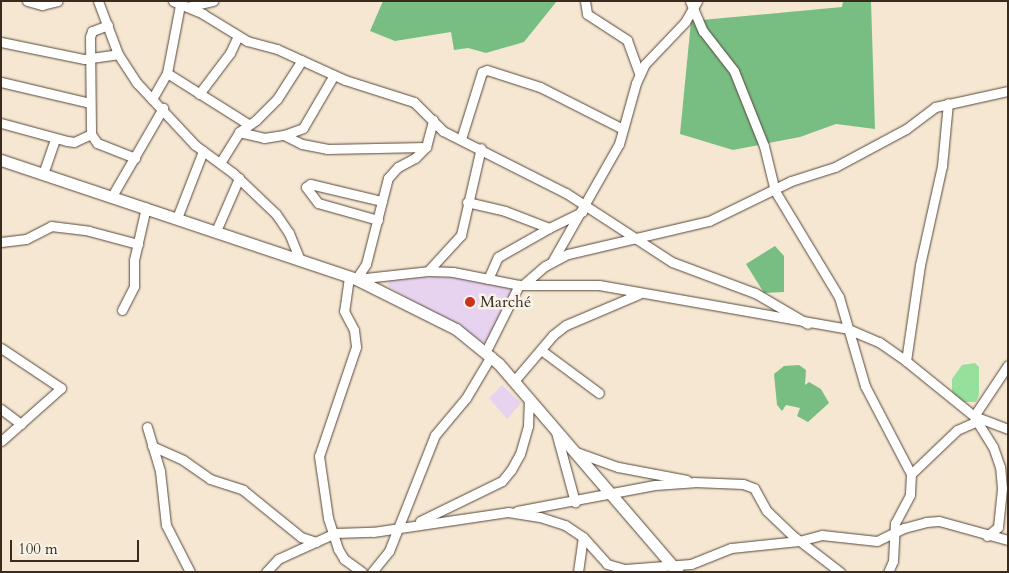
<!DOCTYPE html>
<meta charset="utf-8">
<style>
body{margin:0}
#map{position:relative;width:1009px;height:573px;overflow:hidden;background:#f5e7d2;font-family:Cardo,serif}
div>[style]{position:absolute}
[style*='--x']{left:calc(var(--x)*1px);top:calc(var(--y)*1px);width:calc(var(--w)*1px);rotate:calc(var(--a)*1deg)}
.built>*{inset:0;background:#e7d2ef}
.green>*{inset:0;background:#95e09b}
.forest>*{inset:0;background:#78be83}
.roads{filter:drop-shadow(0 0 1px #574639) drop-shadow(0 0 1px #574639)}
.minor>*{height:9px;margin:-4.5px;padding:0 4.5px;transform-origin:4.5px;border-radius:4.5px;background:#fff}
.tertiary>*{height:11px;margin:-5.5px;padding:0 5.5px;transform-origin:5.5px;border-radius:5.5px;background:#fff}
.dots>*{width:14px;height:14px;translate:-50% -50%;box-sizing:border-box;border:2px solid #f7f3e8;border-radius:50%}
span{translate:-50% -50%;white-space:nowrap;text-align:center;line-height:1.15;-webkit-text-stroke:5px #f7f3e8;paint-order:stroke}
.poi-label{font-size:16px;color:#3b2a1e}
.left{translate:0 -50%;text-align:left}
.frame{position:absolute;inset:0;border:2px solid #3b2a1e;pointer-events:none}
.scale{position:absolute;left:10px;top:540px;width:129px;height:22px;box-sizing:border-box;border:2px solid #3b2a1e;border-top:0;padding-left:6px;font-size:15px;line-height:18px;white-space:nowrap;color:#3b2a1e;-webkit-text-stroke:4px #f7f3e8;paint-order:stroke}
</style>
<div id="map">
<div class="built">
<div style="clip-path:polygon(390px 277px,463px 277px,515px 289px,489px 345px,388px 286px)"></div>
<div style="clip-path:polygon(502px 385px,521px 403px,507px 419px,489px 398px)"></div>
</div>
<div class="green">
<div style="clip-path:polygon(975px 363px,979px 367px,979px 395px,976px 402px,963px 402px,952px 392px,952px 379px,962px 365px)"></div>
</div>
<div class="forest">
<div style="clip-path:polygon(383px 1px,557px 1px,524px 42px,486px 53px,468px 48px,454px 50px,451px 32px,395px 41px,370px 31px)"></div>
<div style="clip-path:polygon(843px 1px,871px 1px,875px 129px,836px 124px,800px 137px,733px 150px,680px 134px,691px 21px,842px 7px)"></div>
<div style="clip-path:polygon(775px 246px,784px 256px,784px 292px,764px 293px,746px 264px)"></div>
<div style="clip-path:polygon(799px 365px,806px 370px,805px 385px,809px 382px,821px 389px,829px 403px,808px 422px,797px 416px,800px 408px,786px 405px,782px 411px,777px 405px,774px 374px,784px 366px)"></div>
</div>
<div class="roads">
<div class="minor">
<div style="--x:27;--y:1;--w:16;--a:15"></div>
<div style="--x:42;--y:5;--w:16;--a:-14"></div>
<div style="--x:98;--y:1;--w:57;--a:69.3"></div>
<div style="--x:118;--y:54;--w:35;--a:57"></div>
<div style="--x:137;--y:83;--w:85;--a:46.9"></div>
<div style="--x:195;--y:145;--w:47;--a:36.4"></div>
<div style="--x:233;--y:173;--w:59;--a:43.6"></div>
<div style="--x:276;--y:214;--w:23;--a:56"></div>
<div style="--x:289;--y:233;--w:29;--a:68"></div>
<div style="--x:173;--y:1;--w:33;--a:23"></div>
<div style="--x:203;--y:14;--w:52;--a:31.5"></div>
<div style="--x:247;--y:41;--w:31;--a:15"></div>
<div style="--x:277;--y:49;--w:75;--a:24.5"></div>
<div style="--x:345;--y:80;--w:72;--a:17.7"></div>
<div style="--x:414;--y:102;--w:41;--a:45"></div>
<div style="--x:443;--y:131;--w:138;--a:26.8"></div>
<div style="--x:566;--y:193;--w:126;--a:33.1"></div>
<div style="--x:672;--y:262;--w:89;--a:20.5"></div>
<div style="--x:755;--y:293;--w:61;--a:30.3"></div>
<div style="--x:585;--y:1;--w:13;--a:81"></div>
<div style="--x:587;--y:14;--w:48;--a:33"></div>
<div style="--x:627;--y:40;--w:37;--a:70"></div>
<div style="--x:690;--y:1;--w:33;--a:67"></div>
<div style="--x:703;--y:31;--w:51;--a:52.2"></div>
<div style="--x:734;--y:71;--w:81;--a:68.2"></div>
<div style="--x:764;--y:146;--w:46;--a:76.3"></div>
<div style="--x:775;--y:191;--w:124;--a:58.9"></div>
<div style="--x:839;--y:297;--w:93;--a:73.7"></div>
<div style="--x:865;--y:386;--w:99;--a:62.4"></div>
<div style="--x:911;--y:474;--w:21;--a:93"></div>
<div style="--x:910;--y:495;--w:32;--a:118"></div>
<div style="--x:895;--y:523;--w:38;--a:93"></div>
<div style="--x:893;--y:561;--w:12;--a:114"></div>
<div style="--x:187;--y:7;--w:27;--a:-13"></div>
<div style="--x:108;--y:25;--w:17;--a:159"></div>
<div style="--x:92;--y:31;--w:6;--a:108"></div>
<div style="--x:90;--y:37;--w:97;--a:89.4"></div>
<div style="--x:91;--y:134;--w:11;--a:56"></div>
<div style="--x:97;--y:143;--w:41;--a:21.5"></div>
<div style="--x:1;--y:42;--w:85;--a:11.6"></div>
<div style="--x:84;--y:59;--w:34;--a:-8"></div>
<div style="--x:167;--y:73;--w:96;--a:32.2"></div>
<div style="--x:1;--y:82;--w:91;--a:13.3"></div>
<div style="--x:199;--y:94;--w:51;--a:-52.9"></div>
<div style="--x:230;--y:53;--w:19;--a:-65"></div>
<div style="--x:152;--y:99;--w:30;--a:-60"></div>
<div style="--x:167;--y:73;--w:69;--a:-79.2"></div>
<div style="--x:1;--y:123;--w:68;--a:15.3"></div>
<div style="--x:67;--y:141;--w:7;--a:8"></div>
<div style="--x:74;--y:142;--w:19;--a:-25"></div>
<div style="--x:239;--y:132;--w:21;--a:-35"></div>
<div style="--x:256;--y:120;--w:30;--a:-45"></div>
<div style="--x:277;--y:99;--w:46;--a:-57.3"></div>
<div style="--x:284;--y:135;--w:20;--a:-20"></div>
<div style="--x:303;--y:128;--w:61;--a:-59.7"></div>
<div style="--x:461;--y:139;--w:70;--a:-72.6"></div>
<div style="--x:482;--y:72;--w:5;--a:-22"></div>
<div style="--x:487;--y:70;--w:56;--a:17.8"></div>
<div style="--x:540;--y:87;--w:93;--a:26.8"></div>
<div style="--x:220;--y:163;--w:36;--a:-58"></div>
<div style="--x:239;--y:132;--w:26;--a:13"></div>
<div style="--x:264;--y:138;--w:20;--a:-9"></div>
<div style="--x:284;--y:135;--w:20;--a:27"></div>
<div style="--x:302;--y:144;--w:25;--a:11"></div>
<div style="--x:327;--y:149;--w:99;--a:-1.2"></div>
<div style="--x:43;--y:174;--w:37;--a:-71"></div>
<div style="--x:112;--y:196;--w:102;--a:-59.9"></div>
<div style="--x:467;--y:202;--w:39;--a:13"></div>
<div style="--x:505;--y:211;--w:47;--a:21.1"></div>
<div style="--x:549;--y:228;--w:37;--a:-26"></div>
<div style="--x:177;--y:218;--w:72;--a:-68.8"></div>
<div style="--x:378;--y:220;--w:62;--a:-164.2"></div>
<div style="--x:318;--y:203;--w:20;--a:-127"></div>
<div style="--x:306;--y:187;--w:5;--a:-37"></div>
<div style="--x:310;--y:184;--w:74;--a:13.3"></div>
<div style="--x:216;--y:231;--w:58;--a:-66.5"></div>
<div style="--x:1;--y:242;--w:25;--a:-7"></div>
<div style="--x:26;--y:239;--w:28;--a:-27"></div>
<div style="--x:51;--y:226;--w:38;--a:7"></div>
<div style="--x:89;--y:231;--w:51;--a:14.9"></div>
<div style="--x:553;--y:260;--w:133;--a:-60.4"></div>
<div style="--x:619;--y:144;--w:63;--a:-74.4"></div>
<div style="--x:636;--y:83;--w:21;--a:-65"></div>
<div style="--x:645;--y:64;--w:58;--a:-46.4"></div>
<div style="--x:685;--y:22;--w:24;--a:-60"></div>
<div style="--x:428;--y:271;--w:49;--a:-47.5"></div>
<div style="--x:461;--y:235;--w:89;--a:-77.1"></div>
<div style="--x:349;--y:277;--w:34;--a:98"></div>
<div style="--x:344;--y:311;--w:21;--a:62"></div>
<div style="--x:354;--y:330;--w:17;--a:83"></div>
<div style="--x:356;--y:347;--w:115;--a:108.7"></div>
<div style="--x:319;--y:456;--w:63;--a:81.7"></div>
<div style="--x:328;--y:518;--w:33;--a:72"></div>
<div style="--x:338;--y:549;--w:12;--a:59"></div>
<div style="--x:344;--y:559;--w:22;--a:36"></div>
<div style="--x:356;--y:279;--w:72;--a:-6.3"></div>
<div style="--x:428;--y:271;--w:25;--a:2"></div>
<div style="--x:453;--y:272;--w:67;--a:11.1"></div>
<div style="--x:519;--y:285;--w:80;--a:0"></div>
<div style="--x:599;--y:285;--w:253;--a:10"></div>
<div style="--x:848;--y:329;--w:34;--a:23"></div>
<div style="--x:879;--y:342;--w:33;--a:35"></div>
<div style="--x:906;--y:361;--w:87;--a:39"></div>
<div style="--x:974;--y:416;--w:36;--a:21"></div>
<div style="--x:356;--y:279;--w:18;--a:-56"></div>
<div style="--x:366;--y:264;--w:89;--a:-75.7"></div>
<div style="--x:388;--y:178;--w:15;--a:-48"></div>
<div style="--x:398;--y:167;--w:19;--a:-28"></div>
<div style="--x:415;--y:158;--w:16;--a:-45"></div>
<div style="--x:426;--y:147;--w:28;--a:-75"></div>
<div style="--x:488;--y:279;--w:24;--a:-66"></div>
<div style="--x:498;--y:257;--w:59;--a:-29.6"></div>
<div style="--x:523;--y:285;--w:29;--a:-41"></div>
<div style="--x:545;--y:266;--w:26;--a:-28"></div>
<div style="--x:568;--y:254;--w:145;--a:-13.2"></div>
<div style="--x:709;--y:221;--w:91;--a:-26"></div>
<div style="--x:791;--y:181;--w:46;--a:-17.7"></div>
<div style="--x:835;--y:167;--w:81;--a:-28.2"></div>
<div style="--x:906;--y:129;--w:36;--a:-37"></div>
<div style="--x:935;--y:107;--w:75;--a:-12.4"></div>
<div style="--x:122;--y:310;--w:27;--a:-63"></div>
<div style="--x:134;--y:286;--w:26;--a:-90"></div>
<div style="--x:134;--y:260;--w:54;--a:-77.2"></div>
<div style="--x:1;--y:348;--w:72;--a:33.7"></div>
<div style="--x:61;--y:388;--w:80;--a:138.5"></div>
<div style="--x:541;--y:350;--w:72;--a:36.6"></div>
<div style="--x:486;--y:351;--w:74;--a:-63.4"></div>
<div style="--x:906;--y:361;--w:97;--a:-81.7"></div>
<div style="--x:920;--y:265;--w:101;--a:-77.5"></div>
<div style="--x:942;--y:166;--w:63;--a:-84.6"></div>
<div style="--x:514;--y:381;--w:60;--a:-49.7"></div>
<div style="--x:553;--y:335;--w:16;--a:-38"></div>
<div style="--x:566;--y:325;--w:79;--a:-23"></div>
<div style="--x:1;--y:409;--w:25;--a:37"></div>
<div style="--x:147;--y:427;--w:46;--a:73.5"></div>
<div style="--x:160;--y:471;--w:54;--a:83.7"></div>
<div style="--x:166;--y:525;--w:53;--a:62.9"></div>
<div style="--x:556;--y:432;--w:73;--a:74.8"></div>
<div style="--x:152;--y:446;--w:34;--a:24"></div>
<div style="--x:183;--y:460;--w:33;--a:35"></div>
<div style="--x:210;--y:479;--w:35;--a:18"></div>
<div style="--x:243;--y:490;--w:75;--a:39"></div>
<div style="--x:301;--y:537;--w:16;--a:18"></div>
<div style="--x:576;--y:452;--w:45;--a:19.7"></div>
<div style="--x:618;--y:467;--w:70;--a:10.7"></div>
<div style="--x:911;--y:474;--w:64;--a:-43.7"></div>
<div style="--x:957;--y:430;--w:22;--a:-24"></div>
<div style="--x:517;--y:511;--w:140;--a:-10.7"></div>
<div style="--x:655;--y:485;--w:39;--a:-4"></div>
<div style="--x:694;--y:482;--w:49;--a:2.3"></div>
<div style="--x:743;--y:484;--w:12;--a:20"></div>
<div style="--x:754;--y:488;--w:26;--a:61"></div>
<div style="--x:767;--y:511;--w:35;--a:44"></div>
<div style="--x:792;--y:535;--w:61;--a:37.6"></div>
<div style="--x:420;--y:521;--w:91;--a:-26"></div>
<div style="--x:502;--y:481;--w:14;--a:-51"></div>
<div style="--x:511;--y:470;--w:18;--a:-61"></div>
<div style="--x:520;--y:454;--w:29;--a:-74"></div>
<div style="--x:528;--y:426;--w:27;--a:-88"></div>
<div style="--x:987;--y:536;--w:14;--a:-39"></div>
<div style="--x:998;--y:527;--w:39;--a:-84"></div>
<div style="--x:1002;--y:488;--w:21;--a:-95"></div>
<div style="--x:1000;--y:467;--w:21;--a:-109"></div>
<div style="--x:993;--y:447;--w:36;--a:-122"></div>
<div style="--x:974;--y:416;--w:61;--a:-56.3"></div>
<div style="--x:266;--y:572;--w:18;--a:-47"></div>
<div style="--x:278;--y:559;--w:63;--a:-24.5"></div>
<div style="--x:335;--y:533;--w:38;--a:-2"></div>
<div style="--x:373;--y:532;--w:136;--a:-8.4"></div>
<div style="--x:508;--y:512;--w:32;--a:9"></div>
<div style="--x:540;--y:517;--w:26;--a:18"></div>
<div style="--x:565;--y:525;--w:22;--a:34"></div>
<div style="--x:583;--y:537;--w:36;--a:48"></div>
<div style="--x:607;--y:564;--w:19;--a:16"></div>
<div style="--x:625;--y:569;--w:66;--a:-4.3"></div>
<div style="--x:691;--y:564;--w:43;--a:-21.8"></div>
<div style="--x:731;--y:548;--w:68;--a:-5.9"></div>
<div style="--x:799;--y:541;--w:24;--a:-15"></div>
<div style="--x:822;--y:535;--w:55;--a:6.2"></div>
<div style="--x:877;--y:541;--w:30;--a:-26"></div>
<div style="--x:904;--y:528;--w:23;--a:-15"></div>
<div style="--x:926;--y:522;--w:13;--a:-4"></div>
<div style="--x:939;--y:521;--w:72;--a:15.4"></div>
<div style="--x:372;--y:572;--w:27;--a:-51"></div>
<div style="--x:389;--y:551;--w:125;--a:-68.4"></div>
<div style="--x:435;--y:435;--w:48;--a:-50"></div>
<div style="--x:466;--y:398;--w:49;--a:-59.2"></div>
<div style="--x:578;--y:572;--w:35;--a:-82"></div>
</div>
<div class="tertiary">
<div style="--x:1;--y:160;--w:374;--a:18.5"></div>
<div style="--x:356;--y:279;--w:112;--a:26.6"></div>
<div style="--x:456;--y:329;--w:55;--a:39.1"></div>
<div style="--x:499;--y:364;--w:274;--a:49.3"></div>
</div>
</div>
<div class="dots">
<div style="left:470px;top:302px;background:#c8321e"></div>
</div>
<div class="poi-label">
<span class="left" style="left:480px;top:302px">Marché</span>
</div>
<div class="frame"></div>
<div class="scale">100 m</div>
</div>
